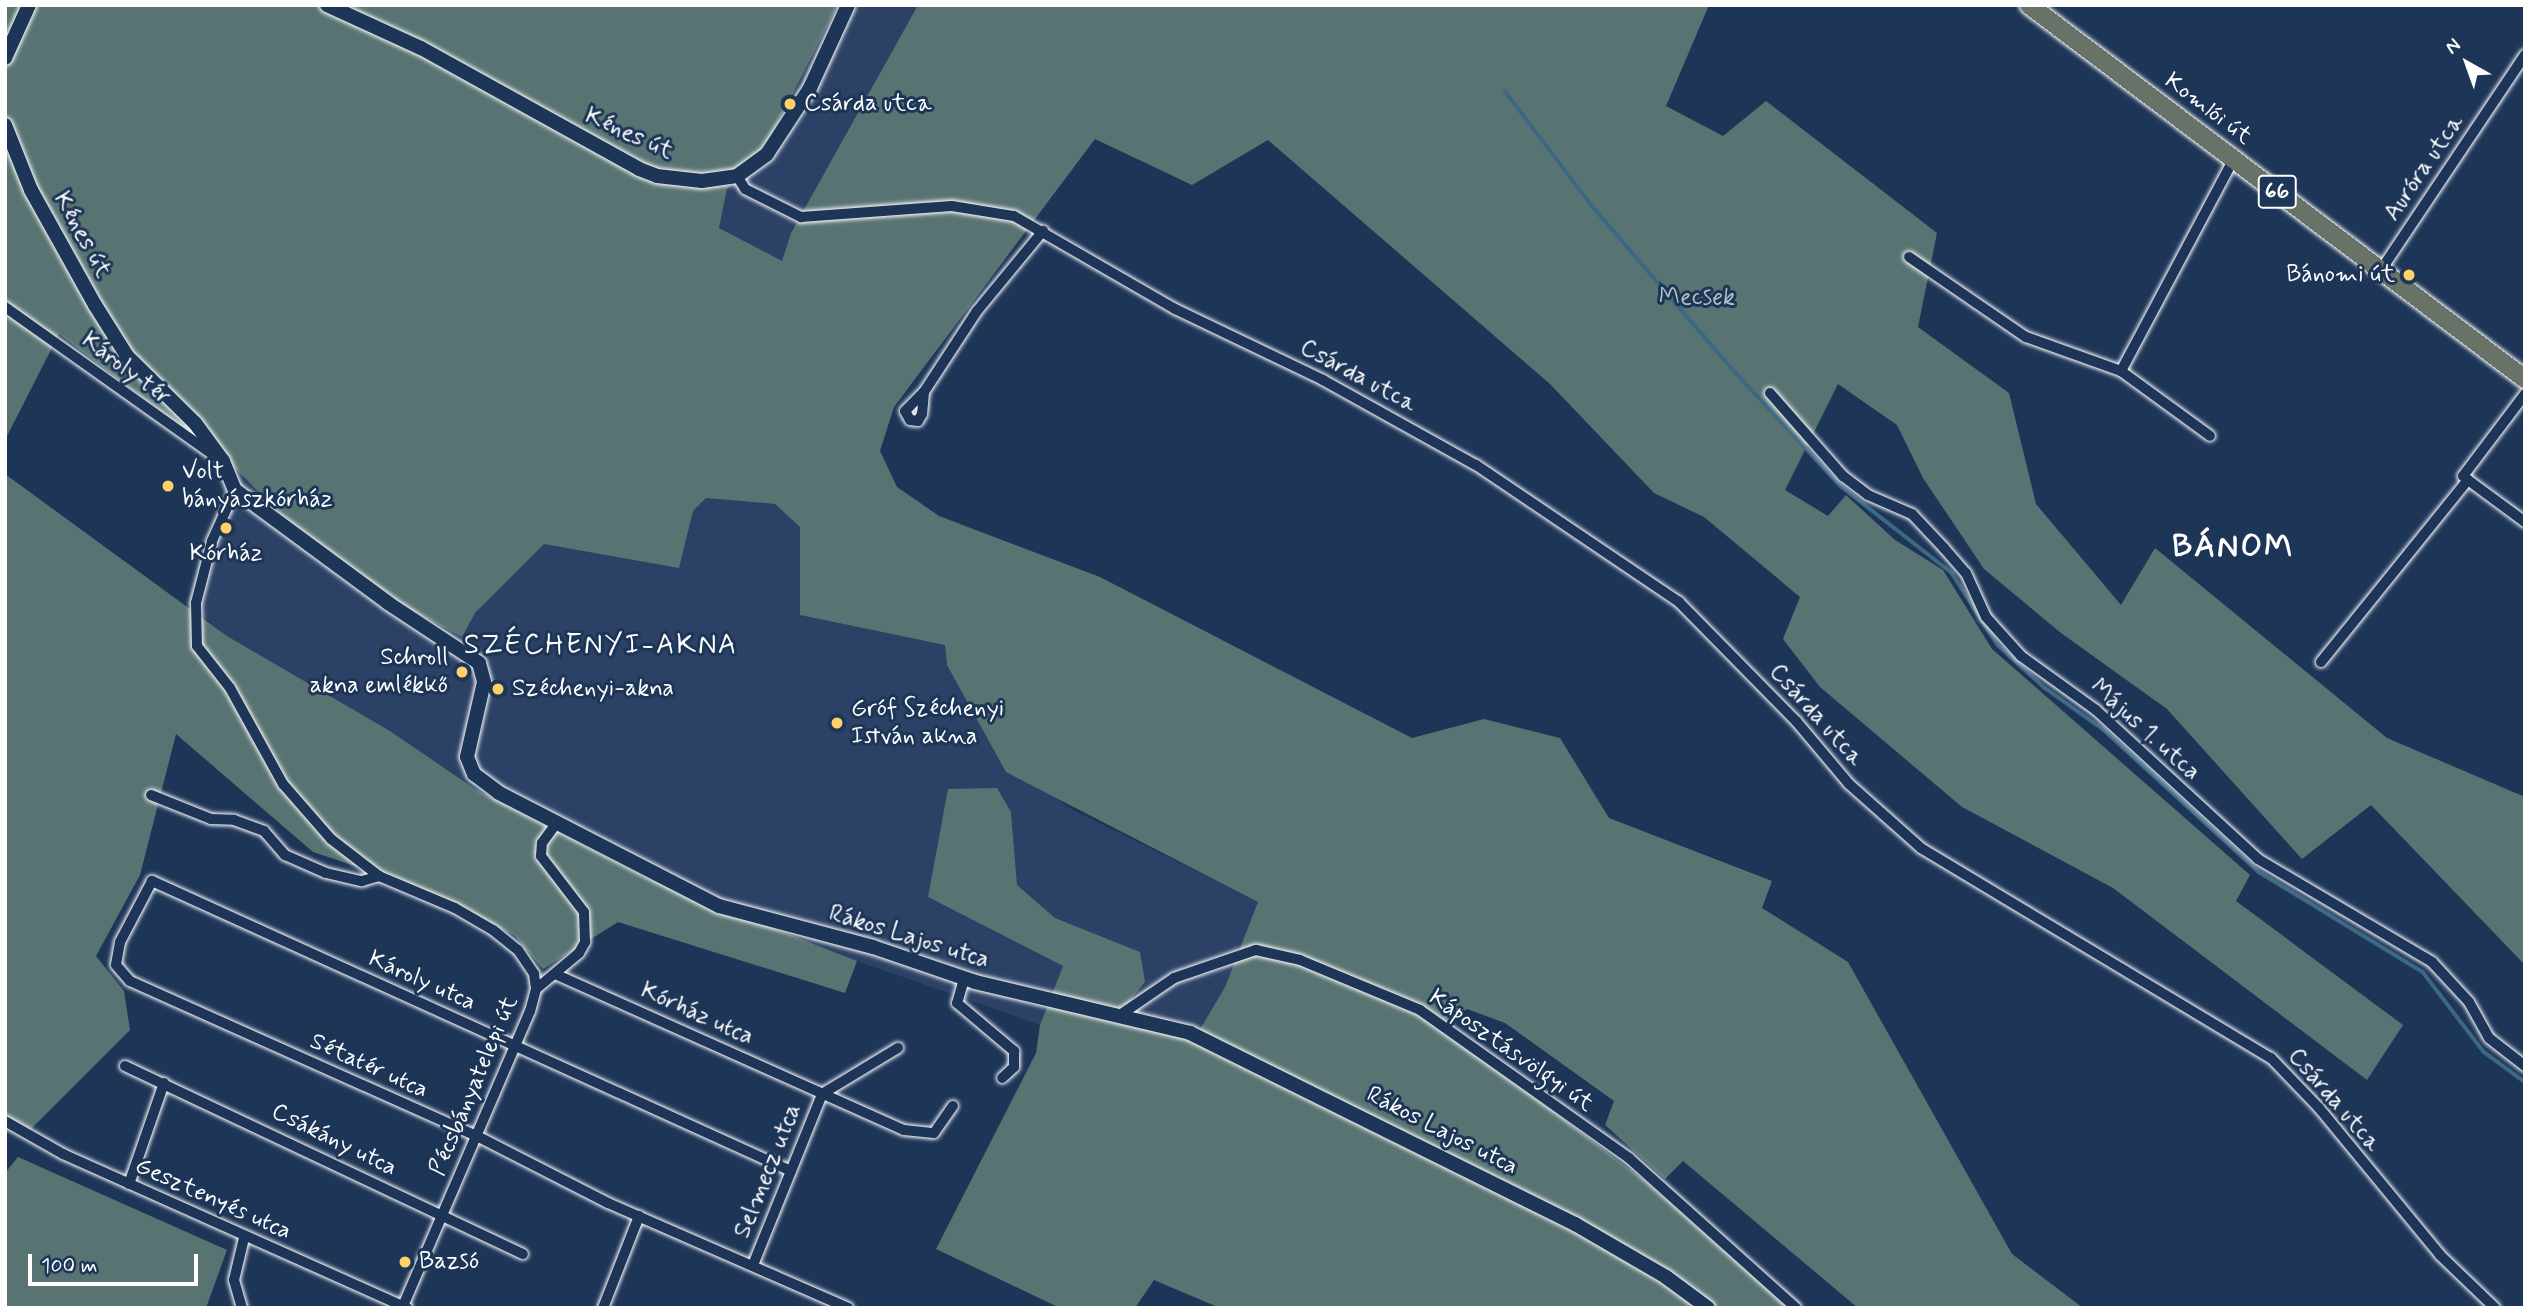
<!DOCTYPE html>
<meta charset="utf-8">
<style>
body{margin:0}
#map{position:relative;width:2530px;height:1313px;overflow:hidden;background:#1d3557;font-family:Mynerve,sans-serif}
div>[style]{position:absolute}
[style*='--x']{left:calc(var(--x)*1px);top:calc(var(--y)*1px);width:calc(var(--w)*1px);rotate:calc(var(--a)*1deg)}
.built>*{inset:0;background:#2b4266}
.green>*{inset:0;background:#587472}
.stream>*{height:3.5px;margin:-1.75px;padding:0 1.75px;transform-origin:1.75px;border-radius:1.75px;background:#3d6883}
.roads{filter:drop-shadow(0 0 2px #fff) drop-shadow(0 0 2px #fff)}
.minor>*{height:10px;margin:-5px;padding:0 5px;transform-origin:5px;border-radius:5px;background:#1d3557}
.tertiary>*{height:14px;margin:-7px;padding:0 7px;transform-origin:7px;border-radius:7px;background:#1d3557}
.primary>*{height:18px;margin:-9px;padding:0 9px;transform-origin:9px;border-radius:9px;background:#687266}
.dots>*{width:19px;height:19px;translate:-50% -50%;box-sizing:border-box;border:4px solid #1d3557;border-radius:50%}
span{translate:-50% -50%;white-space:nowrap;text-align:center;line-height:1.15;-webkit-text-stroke:6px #1d3557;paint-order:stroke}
.shield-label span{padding:2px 5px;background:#1d3557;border:2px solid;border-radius:5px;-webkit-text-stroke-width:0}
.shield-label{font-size:23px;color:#fff;font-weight:700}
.poi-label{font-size:24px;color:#fff}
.left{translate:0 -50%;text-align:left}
.right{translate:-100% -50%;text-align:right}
.street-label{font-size:24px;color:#fff}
.park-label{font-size:24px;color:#b4c0c0}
.quarter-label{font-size:28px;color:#fff;letter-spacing:2px}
.district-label{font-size:32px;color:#fff;font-weight:700;letter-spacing:2px}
.frame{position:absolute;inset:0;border:7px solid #fff;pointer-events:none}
.north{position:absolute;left:2432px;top:28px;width:70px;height:70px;-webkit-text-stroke:5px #1d3557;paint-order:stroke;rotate:320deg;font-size:19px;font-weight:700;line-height:28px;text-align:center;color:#fff}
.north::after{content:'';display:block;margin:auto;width:24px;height:32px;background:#fff;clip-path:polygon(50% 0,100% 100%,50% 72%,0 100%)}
.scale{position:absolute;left:28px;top:1254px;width:170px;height:32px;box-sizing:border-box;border:4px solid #fff;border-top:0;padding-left:9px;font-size:21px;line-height:24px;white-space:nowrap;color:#fff;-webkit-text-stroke:5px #1d3557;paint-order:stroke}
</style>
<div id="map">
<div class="built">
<div style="clip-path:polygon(838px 5px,918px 5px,791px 233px,782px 262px,719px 228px,727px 189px,770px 138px)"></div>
<div style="clip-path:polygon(232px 465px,335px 568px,475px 613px,544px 544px,693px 511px,706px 498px,775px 504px,800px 527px,800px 615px,945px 645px,947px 665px,1065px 806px,1259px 902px,1225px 987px,1199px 1031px,1122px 1009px,1140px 952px,1055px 918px,1017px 885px,1011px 812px,928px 897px,1063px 966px,1040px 1025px,857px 961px,648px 879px,475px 789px,390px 731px,227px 636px,187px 604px)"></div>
</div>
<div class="green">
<div style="clip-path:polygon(5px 5px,838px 5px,770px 138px,727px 189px,719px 228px,782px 261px,791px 233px,918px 5px,1709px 5px,1666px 106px,1723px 136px,1766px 101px,1937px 233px,1918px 327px,2009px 393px,2036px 504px,2121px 605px,2155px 548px,2387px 738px,2525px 797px,2525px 965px,2371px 805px,2302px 859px,2167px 709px,2061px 633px,1984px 569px,1923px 478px,1897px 425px,1838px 384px,1785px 490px,1828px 516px,1846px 495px,1895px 540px,1943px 570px,1992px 649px,2250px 875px,2236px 901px,2403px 1025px,2367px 1080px,2113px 888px,1962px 807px,1820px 687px,1783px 639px,1800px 597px,1704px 517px,1654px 493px,1550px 384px,1268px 140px,1192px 185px,1095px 139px,894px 407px,880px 451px,897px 487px,939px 516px,1100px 577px,1412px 738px,1484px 719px,1560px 738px,1609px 818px,1772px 881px,1762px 908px,1848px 962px,2012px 1254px,2083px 1308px,1858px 1308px,1683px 1161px,1665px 1179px,1605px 1125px,1614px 1101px,1505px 1023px,1467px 1009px,1454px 1017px,1454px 1036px,1645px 1181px,1789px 1308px,1220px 1308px,1154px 1280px,1135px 1308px,1060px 1308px,936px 1249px,1036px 1053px,1040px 1025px,1063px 966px,928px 897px,948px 789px,997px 788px,1011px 812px,1017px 885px,1055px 918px,1140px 952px,1145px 982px,1123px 1009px,1199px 1031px,1225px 987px,1258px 902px,1006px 772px,947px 665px,945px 645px,800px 615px,800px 527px,775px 504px,706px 498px,693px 511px,679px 568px,544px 544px,475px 613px,462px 637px,335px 569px,232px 465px,59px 334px,5px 440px)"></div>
<div style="clip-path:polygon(5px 474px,227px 636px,390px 731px,475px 789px,648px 879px,857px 961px,845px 993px,618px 922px,543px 969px,514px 935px,412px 885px,313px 852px,176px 734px,140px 875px,96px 956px,124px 991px,130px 1030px,25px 1135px,5px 1121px)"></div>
<div style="clip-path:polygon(18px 1157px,227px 1250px,206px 1308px,5px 1308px,5px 1173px)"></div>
</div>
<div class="stream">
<div style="--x:1505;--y:91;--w:146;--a:52.8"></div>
<div style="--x:1593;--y:207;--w:218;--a:49.3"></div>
<div style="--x:1735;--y:372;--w:157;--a:47.1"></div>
<div style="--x:1842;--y:487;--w:140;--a:38"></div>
<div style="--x:1952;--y:573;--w:85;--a:57.4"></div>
<div style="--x:1998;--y:645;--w:64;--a:42.5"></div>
<div style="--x:2045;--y:688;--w:71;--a:35.3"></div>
<div style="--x:2103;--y:729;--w:212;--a:42.5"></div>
<div style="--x:2259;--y:872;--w:192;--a:31.4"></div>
<div style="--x:2423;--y:972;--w:101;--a:52.7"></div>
<div style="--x:2484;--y:1052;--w:51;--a:36.2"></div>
</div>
<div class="roads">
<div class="minor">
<div style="--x:737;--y:176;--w:15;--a:58"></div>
<div style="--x:745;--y:189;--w:63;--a:26.6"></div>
<div style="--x:801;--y:217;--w:151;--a:-4.2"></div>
<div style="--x:952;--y:206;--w:63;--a:9.2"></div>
<div style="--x:1014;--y:216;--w:186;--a:30"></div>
<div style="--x:1175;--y:309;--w:164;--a:25.6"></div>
<div style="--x:1323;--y:380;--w:175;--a:29.1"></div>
<div style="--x:1476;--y:465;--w:245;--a:34"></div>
<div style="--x:1679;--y:602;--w:167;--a:45.5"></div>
<div style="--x:1796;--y:721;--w:82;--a:49.9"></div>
<div style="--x:1849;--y:784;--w:96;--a:41.6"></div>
<div style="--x:1921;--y:848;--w:408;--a:31"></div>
<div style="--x:2271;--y:1058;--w:69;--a:46.2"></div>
<div style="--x:2319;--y:1108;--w:190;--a:50.5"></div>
<div style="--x:2440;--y:1255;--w:76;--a:43.9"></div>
<div style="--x:1909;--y:257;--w:142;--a:34.4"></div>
<div style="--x:2026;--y:337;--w:101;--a:19.7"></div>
<div style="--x:2121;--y:371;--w:239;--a:-62"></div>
<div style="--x:2381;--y:270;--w:259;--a:-56.2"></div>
<div style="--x:5;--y:307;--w:266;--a:35.4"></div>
<div style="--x:2121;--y:371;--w:110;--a:36.1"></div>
<div style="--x:924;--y:392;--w:22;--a:95"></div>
<div style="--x:922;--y:414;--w:8;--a:120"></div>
<div style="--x:918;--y:421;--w:8;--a:-173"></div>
<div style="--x:910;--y:420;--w:10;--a:-119"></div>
<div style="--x:905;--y:411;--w:27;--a:-45"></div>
<div style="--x:924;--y:392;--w:97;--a:-56.8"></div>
<div style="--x:977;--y:311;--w:104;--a:-50.5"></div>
<div style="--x:1770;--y:393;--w:111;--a:48.7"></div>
<div style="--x:1843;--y:476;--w:31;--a:37"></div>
<div style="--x:1868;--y:495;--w:48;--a:23.4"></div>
<div style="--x:1912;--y:514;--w:47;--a:46.7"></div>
<div style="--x:1944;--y:548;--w:33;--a:49"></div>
<div style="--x:1966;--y:573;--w:48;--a:65.6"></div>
<div style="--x:1986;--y:617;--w:52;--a:48.1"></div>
<div style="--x:2021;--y:656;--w:92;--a:35.8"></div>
<div style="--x:2096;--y:710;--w:220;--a:42.6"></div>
<div style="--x:2258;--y:859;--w:202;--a:30.6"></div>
<div style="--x:2432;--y:962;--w:54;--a:47.2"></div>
<div style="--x:2469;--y:1002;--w:41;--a:60.9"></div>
<div style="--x:2489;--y:1038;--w:46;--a:37.9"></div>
<div style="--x:2468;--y:480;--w:71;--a:36.4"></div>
<div style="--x:235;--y:490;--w:56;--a:114.3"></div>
<div style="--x:212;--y:541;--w:64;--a:104.5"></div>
<div style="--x:196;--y:603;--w:43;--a:88.7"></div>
<div style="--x:197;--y:646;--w:53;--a:51.8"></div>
<div style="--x:230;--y:688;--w:110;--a:61.1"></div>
<div style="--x:283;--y:784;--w:73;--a:48.9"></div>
<div style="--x:331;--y:839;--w:61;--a:37.6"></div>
<div style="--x:379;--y:876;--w:82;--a:22.8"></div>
<div style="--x:455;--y:908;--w:44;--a:30.1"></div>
<div style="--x:493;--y:930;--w:32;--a:39"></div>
<div style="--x:518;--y:950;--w:29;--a:56"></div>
<div style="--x:534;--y:974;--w:15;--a:82"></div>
<div style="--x:536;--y:989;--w:23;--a:105"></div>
<div style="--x:530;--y:1011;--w:323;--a:113.3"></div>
<div style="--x:2321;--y:662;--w:234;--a:-51.1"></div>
<div style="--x:2468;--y:480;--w:6;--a:-141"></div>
<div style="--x:2463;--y:476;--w:103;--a:-52.9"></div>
<div style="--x:151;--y:795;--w:65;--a:21.8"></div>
<div style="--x:211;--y:819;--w:23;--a:2"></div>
<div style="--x:234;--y:820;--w:32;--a:20"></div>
<div style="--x:264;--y:831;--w:32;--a:49"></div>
<div style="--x:285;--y:855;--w:45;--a:23.7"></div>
<div style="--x:326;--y:873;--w:37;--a:13"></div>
<div style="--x:362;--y:881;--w:18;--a:-16"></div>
<div style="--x:555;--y:974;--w:382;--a:24.1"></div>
<div style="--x:904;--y:1130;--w:30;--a:6"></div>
<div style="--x:934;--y:1133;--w:33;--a:-55"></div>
<div style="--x:964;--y:979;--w:25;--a:106"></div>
<div style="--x:957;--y:1003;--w:75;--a:40.1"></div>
<div style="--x:1014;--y:1051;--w:16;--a:90"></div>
<div style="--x:1014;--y:1067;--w:16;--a:137"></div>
<div style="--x:536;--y:989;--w:56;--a:-39.9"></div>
<div style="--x:579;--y:953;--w:13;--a:-61"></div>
<div style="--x:585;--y:942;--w:30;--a:-92"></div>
<div style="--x:584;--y:912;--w:71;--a:-127.5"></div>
<div style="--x:541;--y:856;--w:13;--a:-86"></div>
<div style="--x:542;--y:843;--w:22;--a:-54"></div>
<div style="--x:1120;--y:1015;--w:65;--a:-34.4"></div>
<div style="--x:1174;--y:978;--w:87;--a:-18.9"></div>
<div style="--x:1256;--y:950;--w:45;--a:12.8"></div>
<div style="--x:1300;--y:960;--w:130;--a:22.6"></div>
<div style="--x:1420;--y:1010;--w:256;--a:35.3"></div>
<div style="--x:1629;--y:1158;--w:224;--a:41.9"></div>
<div style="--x:125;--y:1066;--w:440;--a:25.3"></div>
<div style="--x:5;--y:1121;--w:67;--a:29.6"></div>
<div style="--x:63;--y:1154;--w:377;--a:24.1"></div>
<div style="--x:791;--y:1171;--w:702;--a:-155.59"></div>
<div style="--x:152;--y:881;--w:69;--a:117.7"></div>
<div style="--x:120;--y:942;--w:23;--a:100"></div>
<div style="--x:116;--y:965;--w:21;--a:49"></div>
<div style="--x:130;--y:981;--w:380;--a:24.1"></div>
<div style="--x:477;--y:1136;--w:147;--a:27.1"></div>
<div style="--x:608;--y:1203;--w:262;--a:23.6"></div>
<div style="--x:129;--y:1184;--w:107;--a:-70.9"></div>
<div style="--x:753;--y:1265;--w:184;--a:-68"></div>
<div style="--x:822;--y:1094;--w:89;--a:-31.2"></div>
<div style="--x:242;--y:1308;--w:29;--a:-106"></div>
<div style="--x:234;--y:1280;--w:43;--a:-76.6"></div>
<div style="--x:603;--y:1308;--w:99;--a:-68.6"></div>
</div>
<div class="tertiary">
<div style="--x:327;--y:5;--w:103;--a:24.6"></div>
<div style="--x:421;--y:48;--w:249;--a:29"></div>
<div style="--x:639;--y:169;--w:19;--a:21"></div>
<div style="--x:657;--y:176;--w:45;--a:6.3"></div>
<div style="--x:702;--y:181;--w:35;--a:-8"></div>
<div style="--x:737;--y:176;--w:37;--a:-36"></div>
<div style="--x:767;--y:154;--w:79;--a:-56.9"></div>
<div style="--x:810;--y:88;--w:91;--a:-65.4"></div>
<div style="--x:5;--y:58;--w:58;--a:-65.6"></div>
<div style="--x:5;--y:125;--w:70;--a:68.2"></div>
<div style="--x:31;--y:190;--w:132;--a:60.9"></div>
<div style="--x:95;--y:305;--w:60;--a:57.9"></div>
<div style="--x:127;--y:356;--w:95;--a:44.6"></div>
<div style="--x:195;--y:423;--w:47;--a:53.6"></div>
<div style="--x:223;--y:461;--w:31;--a:68"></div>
<div style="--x:235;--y:490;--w:190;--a:36.4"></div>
<div style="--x:388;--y:603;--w:109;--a:33.4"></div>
<div style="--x:479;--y:663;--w:20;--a:75"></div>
<div style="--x:484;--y:682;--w:77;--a:102.8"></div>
<div style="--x:467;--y:757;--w:18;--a:68"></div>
<div style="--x:474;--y:774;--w:31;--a:37"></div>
<div style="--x:499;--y:793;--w:247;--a:27.2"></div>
<div style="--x:719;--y:906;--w:159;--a:14.9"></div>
<div style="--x:873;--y:947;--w:108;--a:18.9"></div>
<div style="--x:975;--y:982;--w:221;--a:13.3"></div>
<div style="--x:1190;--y:1033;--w:430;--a:26.4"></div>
<div style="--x:1575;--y:1224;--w:105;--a:30.2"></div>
<div style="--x:1666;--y:1277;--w:52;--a:36.4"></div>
</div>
<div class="primary">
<div style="--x:2029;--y:5;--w:621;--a:37.02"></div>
</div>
</div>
<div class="dots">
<div style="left:790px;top:104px;background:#ffd166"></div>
<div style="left:2409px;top:275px;background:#ffd166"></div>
<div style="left:168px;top:486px;background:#ffd166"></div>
<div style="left:226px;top:528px;background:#ffd166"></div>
<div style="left:462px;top:672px;background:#ffd166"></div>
<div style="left:498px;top:689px;background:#ffd166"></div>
<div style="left:837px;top:723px;background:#ffd166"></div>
<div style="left:405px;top:1262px;background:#ffd166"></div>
</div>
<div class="shield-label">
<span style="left:2277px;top:192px">66</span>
</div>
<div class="poi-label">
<span class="left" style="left:804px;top:104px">Csárda utca</span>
<span class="right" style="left:2395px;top:275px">Bánomi út</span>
<span class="left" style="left:182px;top:486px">Volt<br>bányászkórház</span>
<span style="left:226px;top:554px">Kórház</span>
<span class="right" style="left:448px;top:672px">Schroll<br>akna emlékkő</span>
<span class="left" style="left:512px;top:689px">Széchenyi-akna</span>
<span class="left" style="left:851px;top:723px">Gróf Széchenyi<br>István akna</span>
<span class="left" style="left:419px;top:1262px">Bazsó</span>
</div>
<div class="street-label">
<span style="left:2208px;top:109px;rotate:37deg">Komlói út</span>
<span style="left:629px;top:134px;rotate:24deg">Kénes út</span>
<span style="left:2424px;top:168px;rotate:-56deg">Auróra utca</span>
<span style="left:82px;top:235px;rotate:61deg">Kénes út</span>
<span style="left:126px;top:369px;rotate:37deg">Károly tér</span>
<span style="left:1358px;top:376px;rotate:28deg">Csárda utca</span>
<span style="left:1816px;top:715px;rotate:48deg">Csárda utca</span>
<span style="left:2145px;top:730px;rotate:42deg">Május 1. utca</span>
<span style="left:909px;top:937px;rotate:17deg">Rákos Lajos utca</span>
<span style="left:422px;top:981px;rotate:24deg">Károly utca</span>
<span style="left:697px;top:1014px;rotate:24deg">Kórház utca</span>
<span style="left:1511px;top:1051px;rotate:35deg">Káposztásvölgyi út</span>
<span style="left:369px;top:1066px;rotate:24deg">Sétatér utca</span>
<span style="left:474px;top:1086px;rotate:-67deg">Pécsbányatelepi út</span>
<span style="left:2334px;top:1100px;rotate:49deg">Csárda utca</span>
<span style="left:1442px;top:1131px;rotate:27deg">Rákos Lajos utca</span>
<span style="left:334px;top:1140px;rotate:26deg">Csákány utca</span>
<span style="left:768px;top:1171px;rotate:-68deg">Selmecz utca</span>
<span style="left:213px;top:1199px;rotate:24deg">Gesztenyés utca</span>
</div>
<div class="park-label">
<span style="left:1697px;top:298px">Mecsek</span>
</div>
<div class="quarter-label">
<span style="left:601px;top:646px">SZÉCHENYI-AKNA</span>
</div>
<div class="district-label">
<span style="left:2233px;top:547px">BÁNOM</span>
</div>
<div class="frame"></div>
<div class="north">N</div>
<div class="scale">100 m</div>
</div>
